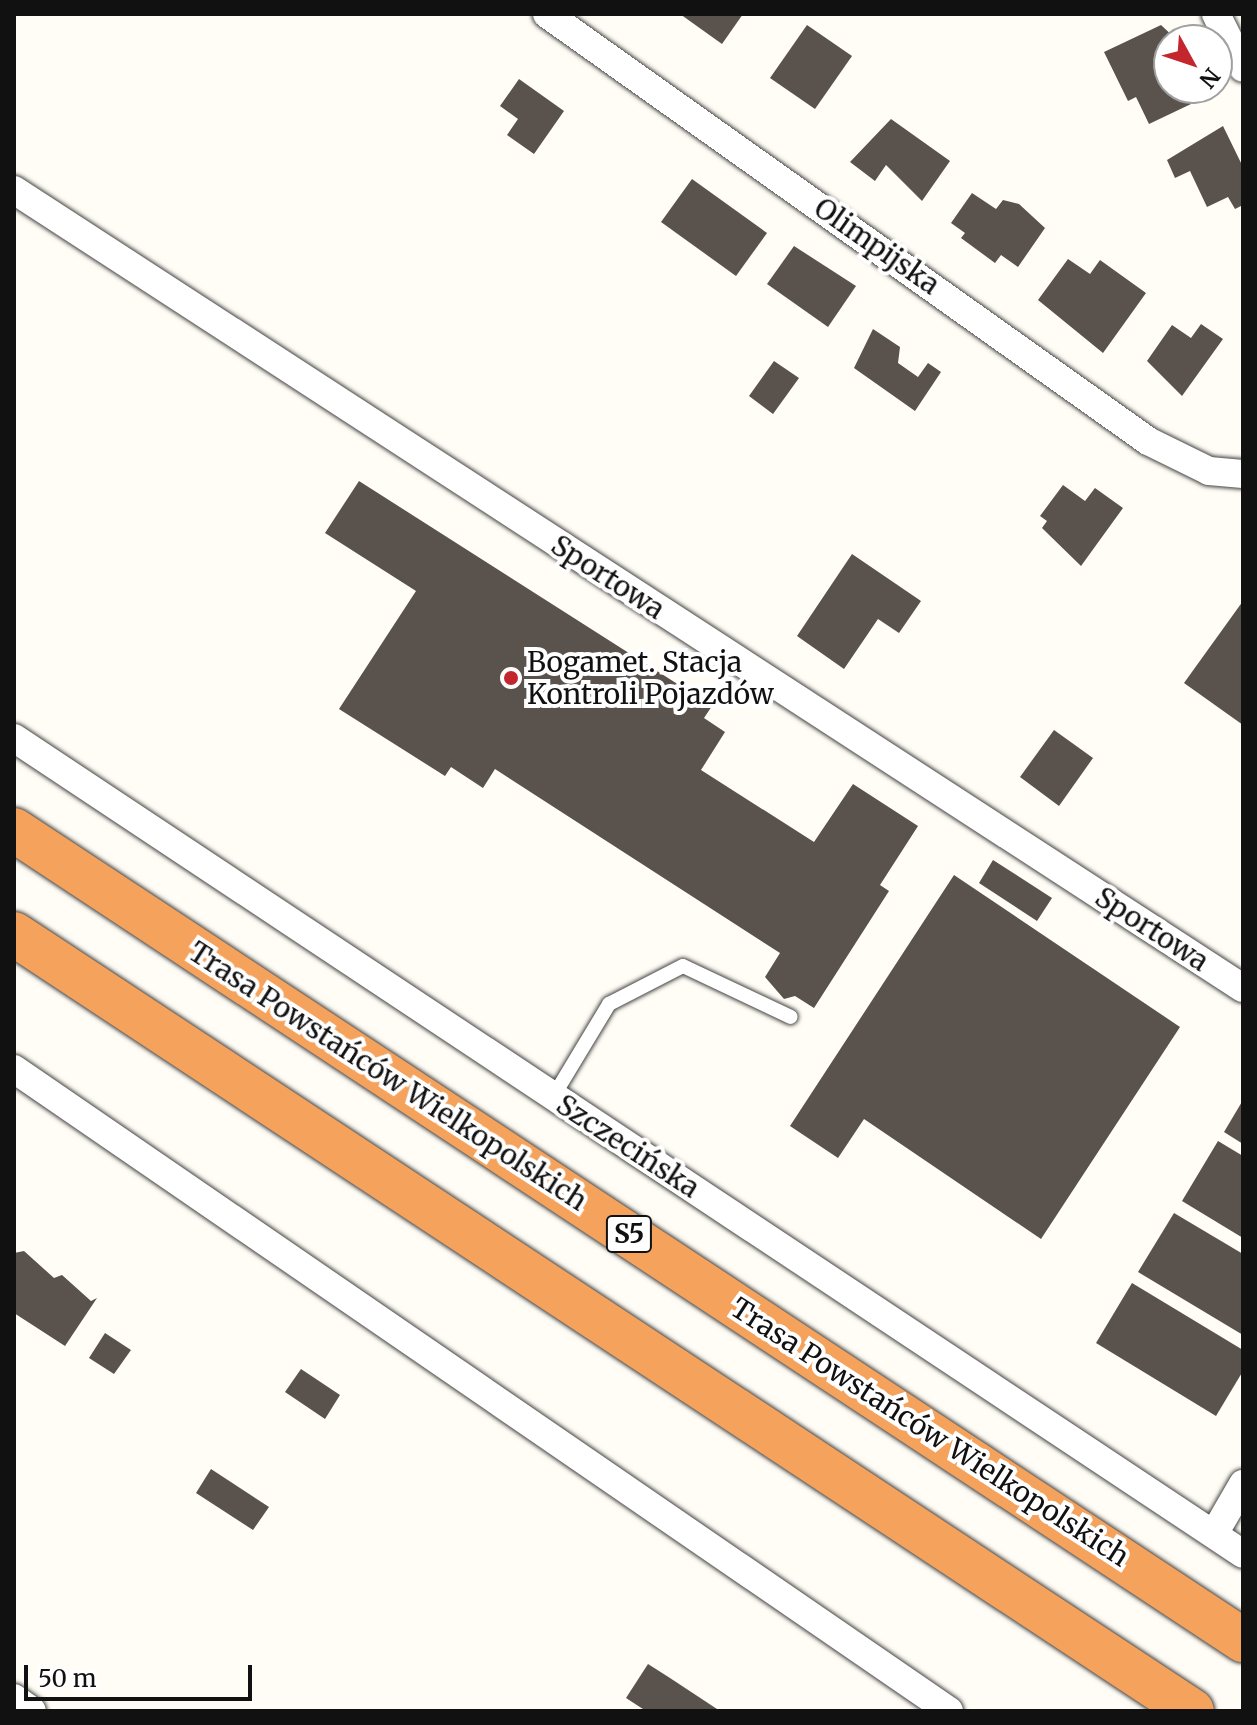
<!DOCTYPE html>
<meta charset="utf-8">
<style>
body{margin:0}
#map{position:relative;width:1257px;height:1725px;overflow:hidden;background:#fffdf5;font-family:Merriweather,serif}
div>[style]{position:absolute}
[style*='--x']{left:calc(var(--x)*1px);top:calc(var(--y)*1px);width:calc(var(--w)*1px);rotate:calc(var(--a)*1deg)}
.building>*{inset:0;background:#5a524d}
.roads{filter:drop-shadow(0 0 2px #444) drop-shadow(0 0 2px #444)}
.lane>*{height:14px;margin:-7px;padding:0 7px;transform-origin:7px;border-radius:7px;background:#fff}
.street>*{height:28px;margin:-14px;padding:0 14px;transform-origin:14px;border-radius:14px;background:#fff}
.highway>*{height:44px;margin:-22px;padding:0 22px;transform-origin:22px;border-radius:22px;background:#f5a25d}
.dots>*{width:22px;height:22px;translate:-50% -50%;box-sizing:border-box;border:4px solid #fff;border-radius:50%}
span{translate:-50% -50%;white-space:nowrap;text-align:center;line-height:1.15;-webkit-text-stroke:8px #fff;paint-order:stroke}
.shield-label span{padding:2px 6px;background:#fff;border:2px solid;border-radius:6px;-webkit-text-stroke-width:0}
.shield-label{font-size:26px;color:#111;font-weight:700}
.street-label{font-size:28px;color:#111}
.poi-label{font-size:28px;color:#111}
.left{translate:0 -50%;text-align:left}
.frame{position:absolute;inset:0;border:16px solid #111;pointer-events:none}
.north{position:absolute;left:1153px;top:24px;width:80px;height:80px;box-sizing:border-box;background:#fff;border:2px solid #a0a0a0;border-radius:50%;rotate:130deg;font-size:22px;font-weight:700;line-height:32px;text-align:center;color:#111}
.north::after{content:'';display:block;margin:auto;width:28px;height:36px;background:#c4262e;clip-path:polygon(50% 0,100% 100%,50% 72%,0 100%)}
.scale{position:absolute;left:24px;top:1665px;width:228px;height:36px;box-sizing:border-box;border:4px solid #111;border-top:0;padding-left:10px;font-size:24px;line-height:28px;white-space:nowrap;color:#111;-webkit-text-stroke:6px #fff;paint-order:stroke}
</style>
<div id="map">
<div class="building">
<div style="clip-path:polygon(680px 14px,743px 14px,722px 44px)"></div>
<div style="clip-path:polygon(807px 25px,852px 56px,815px 109px,770px 78px)"></div>
<div style="clip-path:polygon(1161px 25px,1177px 40px,1169px 40px,1169px 88px,1183px 88px,1191px 104px,1149px 124px,1136px 97px,1128px 101px,1104px 52px)"></div>
<div style="clip-path:polygon(519px 79px,564px 111px,534px 154px,507px 135px,518px 119px,500px 106px)"></div>
<div style="clip-path:polygon(891px 119px,950px 161px,922px 201px,886px 165px,875px 181px,850px 162px)"></div>
<div style="clip-path:polygon(1223px 126px,1243px 167px,1243px 205px,1235px 209px,1228px 197px,1207px 207px,1190px 171px,1175px 178px,1167px 160px)"></div>
<div style="clip-path:polygon(692px 179px,767px 233px,736px 276px,661px 222px)"></div>
<div style="clip-path:polygon(972px 193px,996px 209px,1003px 200px,1019px 204px,1045px 228px,1018px 267px,1001px 255px,995px 263px,961px 238px,965px 233px,951px 223px)"></div>
<div style="clip-path:polygon(794px 246px,856px 286px,828px 327px,767px 284px)"></div>
<div style="clip-path:polygon(1068px 259px,1090px 274px,1100px 260px,1146px 293px,1103px 353px,1038px 300px)"></div>
<div style="clip-path:polygon(1201px 324px,1223px 339px,1182px 396px,1147px 361px,1172px 325px,1191px 338px)"></div>
<div style="clip-path:polygon(873px 329px,900px 347px,898px 363px,918px 377px,928px 363px,941px 372px,915px 411px,854px 368px)"></div>
<div style="clip-path:polygon(774px 361px,799px 378px,773px 414px,749px 396px)"></div>
<div style="clip-path:polygon(359px 481px,712px 706px,704px 718px,725px 732px,701px 770px,814px 842px,853px 784px,918px 826px,880px 885px,889px 891px,814px 1008px,795px 996px,784px 999px,765px 977px,780px 953px,495px 769px,483px 788px,451px 767px,445px 776px,339px 709px,416px 591px,325px 533px)"></div>
<div style="clip-path:polygon(1063px 485px,1085px 501px,1095px 488px,1123px 508px,1081px 566px,1042px 528px,1047px 521px,1040px 516px)"></div>
<div style="clip-path:polygon(852px 554px,921px 601px,899px 633px,878px 619px,844px 669px,797px 636px)"></div>
<div style="clip-path:polygon(1243px 601px,1243px 725px,1184px 683px)"></div>
<div style="clip-path:polygon(1054px 730px,1093px 758px,1059px 806px,1020px 777px)"></div>
<div style="clip-path:polygon(993px 860px,1052px 898px,1037px 921px,979px 883px)"></div>
<div style="clip-path:polygon(954px 875px,1180px 1027px,1041px 1239px,864px 1119px,838px 1158px,790px 1126px)"></div>
<div style="clip-path:polygon(1243px 1100px,1243px 1144px,1224px 1132px)"></div>
<div style="clip-path:polygon(1218px 1141px,1243px 1156px,1243px 1238px,1182px 1201px)"></div>
<div style="clip-path:polygon(1174px 1213px,1243px 1254px,1243px 1335px,1138px 1272px)"></div>
<div style="clip-path:polygon(24px 1251px,54px 1278px,62px 1275px,91px 1301px,97px 1298px,65px 1346px,14px 1313px,14px 1253px)"></div>
<div style="clip-path:polygon(1132px 1283px,1243px 1350px,1243px 1371px,1216px 1416px,1096px 1343px)"></div>
<div style="clip-path:polygon(105px 1333px,131px 1350px,114px 1374px,89px 1358px)"></div>
<div style="clip-path:polygon(301px 1369px,340px 1395px,325px 1419px,285px 1392px)"></div>
<div style="clip-path:polygon(211px 1469px,269px 1507px,253px 1530px,196px 1493px)"></div>
<div style="clip-path:polygon(648px 1664px,670px 1678px,720px 1711px,646px 1711px,626px 1698px)"></div>
</div>
<div class="roads">
<div class="lane">
<div style="--x:553;--y:1097;--w:109;--a:-58.9"></div>
<div style="--x:609;--y:1004;--w:83;--a:-27.2"></div>
<div style="--x:683;--y:966;--w:119;--a:25.3"></div>
</div>
<div class="street">
<div style="--x:547;--y:14;--w:737;--a:35.39"></div>
<div style="--x:1148;--y:441;--w:68;--a:26.2"></div>
<div style="--x:1209;--y:471;--w:34;--a:5"></div>
<div style="--x:1216;--y:14;--w:60;--a:63.4"></div>
<div style="--x:14;--y:190;--w:1465;--a:33"></div>
<div style="--x:14;--y:738;--w:1475;--a:33.58"></div>
<div style="--x:14;--y:1069;--w:1134;--a:34.47"></div>
<div style="--x:1214;--y:1534;--w:58;--a:-59.9"></div>
<div style="--x:14;--y:1698;--w:22;--a:36"></div>
</div>
<div class="highway">
<div style="--x:14;--y:830;--w:1472;--a:33.39"></div>
<div style="--x:14;--y:934;--w:1411;--a:33.41"></div>
</div>
</div>
<div class="dots">
<div style="left:511px;top:678px;background:#c4262e"></div>
</div>
<div class="shield-label">
<span style="left:629px;top:1234px">S5</span>
</div>
<div class="street-label">
<span style="left:877px;top:246px;rotate:35deg">Olimpijska</span>
<span style="left:608px;top:577px;rotate:33deg">Sportowa</span>
<span style="left:1152px;top:929px;rotate:33deg">Sportowa</span>
<span style="left:388px;top:1076px;rotate:33deg">Trasa Powstańców Wielkopolskich</span>
<span style="left:628px;top:1146px;rotate:33deg">Szczecińska</span>
<span style="left:930px;top:1432px;rotate:33deg">Trasa Powstańców Wielkopolskich</span>
</div>
<div class="poi-label">
<span class="left" style="left:527px;top:678px">Bogamet. Stacja<br>Kontroli Pojazdów</span>
</div>
<div class="frame"></div>
<div class="north">N</div>
<div class="scale">50 m</div>
</div>
